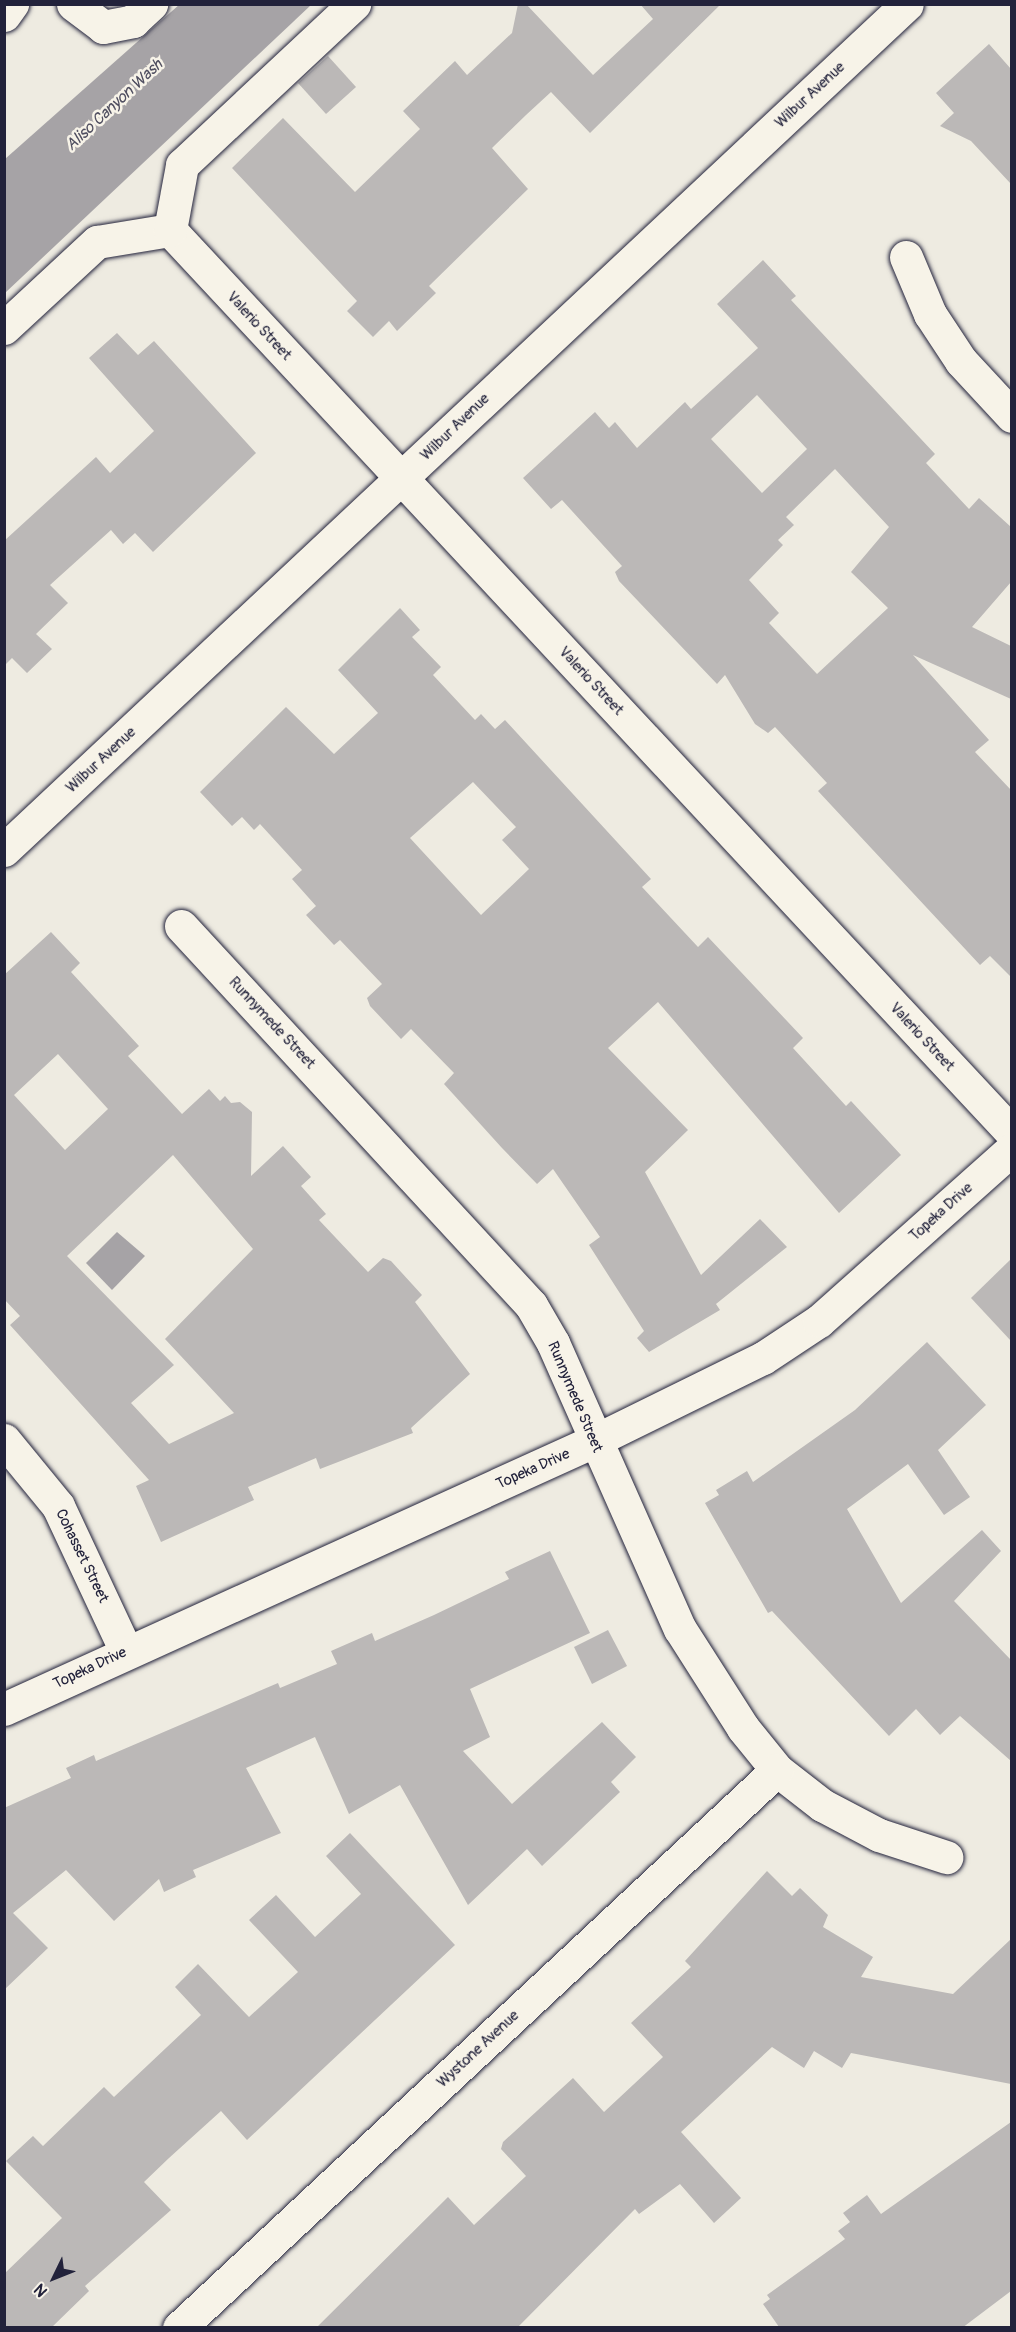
<!DOCTYPE html>
<style>
body{margin:0}
#map{position:relative;width:1016px;height:2332px;overflow:hidden;background:#eeebe1;font-family:Pangolin,sans-serif}
div>[style]{position:absolute}
[style*='--x']{left:calc(var(--x)*1px);top:calc(var(--y)*1px);width:calc(var(--w)*1px);rotate:calc(var(--a)*1deg)}
.water>*{inset:0;background:#a6a3a6}
.building>*{inset:0;background:#bbb8b7}
.roads{filter:drop-shadow(0 0 2px #22223b) drop-shadow(0 0 2px #22223b)}
.minor>*{height:33px;margin:-16.5px;padding:0 16.5px;transform-origin:16.5px;border-radius:16.5px;background:#f7f3e8}
.major>*{height:33px;margin:-16.5px;padding:0 16.5px;transform-origin:16.5px;border-radius:16.5px;background:#f7f3e8}
span{translate:-50% -50%;white-space:nowrap;text-align:center;line-height:1.15;-webkit-text-stroke:5px #f7f3e8;paint-order:stroke}
.street-label{font-size:15px;color:#22223b}
.water-label{font-size:16px;color:#504f60;font-style:italic}
.frame{position:absolute;inset:0;border:6px solid #22223b;pointer-events:none}
.north{position:absolute;left:24px;top:2248px;width:60px;height:60px;-webkit-text-stroke:4px #f7f3e8;paint-order:stroke;rotate:227deg;font-size:16px;font-weight:700;line-height:24px;text-align:center;color:#22223b}
.north::after{content:'';display:block;margin:auto;width:21px;height:27px;background:#22223b;clip-path:polygon(50% 0,100% 100%,50% 72%,0 100%)}
</style>
<div id="map">
<div class="water">
<div style="clip-path:polygon(180px 4px,311px 5px,5px 293px,5px 159px)"></div>
<div style="clip-path:polygon(117px 1232px,145px 1256px,112px 1290px,86px 1263px)"></div>
</div>
<div class="building">
<div style="clip-path:polygon(518px 4px,526px 4px,593px 75px,653px 19px,640px 4px,721px 4px,590px 133px,551px 92px,526px 115px,492px 148px,528px 189px,429px 286px,436px 293px,397px 331px,389px 321px,373px 337px,347px 311px,357px 301px,232px 168px,283px 118px,355px 192px,420px 129px,403px 111px,455px 61px,467px 75px,512px 33px)"></div>
<div style="clip-path:polygon(989px 44px,1011px 69px,1011px 184px,971px 141px,940px 126px,954px 113px,936px 93px)"></div>
<div style="clip-path:polygon(328px 56px,356px 87px,326px 114px,298px 83px)"></div>
<div style="clip-path:polygon(evenodd,763px 260px,796px 296px,791px 300px,935px 454px,926px 463px,969px 509px,979px 498px,1011px 527px,1011px 582px,972px 627px,1011px 646px,1011px 699px,913px 655px,989px 740px,975px 752px,1011px 790px,1011px 977px,990px 956px,980px 965px,818px 791px,827px 783px,775px 727px,768px 733px,755px 724px,725px 675px,717px 684px,619px 581px,615px 572px,622px 566px,562px 500px,551px 509px,523px 478px,595px 412px,609px 428px,615px 422px,637px 448px,685px 402px,691px 409px,758px 348px,717px 304px,763px 260px,757px 395px,807px 449px,762px 493px,711px 439px,757px 395px,763px 260px,835px 469px,889px 527px,851px 572px,888px 608px,817px 674px,769px 623px,779px 613px,749px 580px,783px 545px,778px 540px,794px 525px,786px 517px,835px 469px)"></div>
<div style="clip-path:polygon(117px 333px,138px 355px,154px 341px,256px 453px,153px 552px,135px 533px,123px 544px,111px 530px,50px 585px,68px 603px,36px 634px,52px 649px,27px 673px,12px 658px,4px 666px,4px 541px,96px 457px,110px 473px,154px 431px,89px 358px)"></div>
<div style="clip-path:polygon(evenodd,400px 608px,420px 630px,412px 637px,441px 667px,433px 675px,475px 720px,481px 714px,495px 729px,505px 720px,651px 879px,642px 887px,698px 947px,708px 937px,803px 1038px,793px 1048px,846px 1106px,851px 1101px,901px 1155px,839px 1213px,658px 1002px,608px 1048px,688px 1130px,645px 1172px,701px 1275px,760px 1219px,787px 1247px,716px 1304px,720px 1310px,649px 1352px,637px 1338px,644px 1331px,589px 1245px,600px 1237px,553px 1169px,537px 1184px,502px 1148px,444px 1084px,454px 1073px,411px 1029px,401px 1039px,370px 1006px,367px 998px,382px 984px,340px 940px,334px 945px,306px 915px,316px 906px,292px 879px,302px 870px,260px 824px,254px 830px,242px 817px,232px 826px,200px 792px,286px 707px,334px 754px,378px 713px,338px 670px,400px 608px,473px 782px,516px 827px,502px 840px,529px 869px,481px 915px,410px 838px,473px 782px)"></div>
<div style="clip-path:polygon(evenodd,51px 932px,80px 963px,71px 972px,139px 1046px,128px 1056px,182px 1114px,209px 1089px,220px 1101px,225px 1096px,231px 1103px,240px 1102px,252px 1112px,251px 1176px,283px 1146px,311px 1177px,301px 1186px,326px 1214px,319px 1220px,368px 1272px,383px 1258px,391px 1261px,422px 1295px,415px 1302px,470px 1374px,411px 1428px,413px 1433px,320px 1469px,316px 1458px,248px 1487px,254px 1500px,161px 1542px,136px 1486px,149px 1480px,10px 1325px,20px 1316px,4px 1299px,4px 975px,51px 932px,58px 1054px,108px 1109px,65px 1150px,14px 1095px,58px 1054px,51px 932px,173px 1155px,253px 1249px,165px 1339px,234px 1413px,169px 1444px,131px 1403px,174px 1365px,67px 1256px,173px 1155px)"></div>
<div style="clip-path:polygon(1011px 1259px,1011px 1341px,971px 1298px)"></div>
<div style="clip-path:polygon(927px 1342px,986px 1405px,938px 1450px,970px 1497px,944px 1515px,908px 1464px,847px 1509px,901px 1603px,982px 1530px,1001px 1551px,954px 1601px,1011px 1660px,1011px 1761px,960px 1716px,940px 1735px,916px 1709px,889px 1736px,772px 1611px,768px 1613px,705px 1503px,719px 1495px,716px 1490px,747px 1471px,753px 1482px,855px 1410px)"></div>
<div style="clip-path:polygon(550px 1551px,590px 1633px,470px 1689px,490px 1737px,463px 1751px,512px 1804px,602px 1722px,636px 1757px,611px 1782px,620px 1792px,542px 1866px,527px 1849px,468px 1905px,400px 1785px,349px 1814px,315px 1737px,246px 1768px,281px 1833px,193px 1870px,196px 1877px,164px 1892px,159px 1879px,114px 1921px,66px 1870px,13px 1913px,48px 1948px,4px 1990px,4px 1808px,71px 1778px,66px 1768px,94px 1755px,96px 1761px,278px 1683px,280px 1688px,337px 1664px,331px 1651px,372px 1633px,375px 1641px,434px 1615px,509px 1579px,505px 1572px)"></div>
<div style="clip-path:polygon(608px 1630px,627px 1666px,592px 1684px,574px 1647px)"></div>
<div style="clip-path:polygon(350px 1833px,455px 1945px,247px 2140px,221px 2111px,169px 2158px,144px 2182px,171px 2210px,85px 2286px,89px 2291px,51px 2328px,4px 2328px,4px 2274px,62px 2218px,6px 2161px,33px 2136px,43px 2146px,104px 2087px,114px 2097px,201px 2015px,175px 1987px,198px 1964px,249px 2017px,298px 1972px,249px 1920px,276px 1895px,315px 1937px,361px 1894px,326px 1856px)"></div>
<div style="clip-path:polygon(767px 1871px,792px 1896px,800px 1888px,828px 1915px,823px 1927px,873px 1957px,861px 1977px,953px 1994px,1011px 1939px,1011px 2084px,851px 2053px,842px 2068px,814px 2051px,804px 2068px,772px 2047px,681px 2132px,741px 2198px,714px 2223px,680px 2184px,639px 2214px,635px 2209px,517px 2328px,316px 2328px,448px 2197px,474px 2225px,526px 2176px,501px 2149px,503px 2142px,573px 2078px,604px 2112px,663px 2057px,631px 2023px,691px 1967px,685px 1961px)"></div>
<div style="clip-path:polygon(1011px 2122px,1011px 2291px,962px 2328px,779px 2327px,763px 2304px,770px 2299px,767px 2295px,845px 2239px,838px 2231px,850px 2222px,843px 2213px,867px 2195px,881px 2214px)"></div>
</div>
<div class="roads">
<div class="minor">
<div style="--x:73;--y:4;--w:38;--a:37"></div>
<div style="--x:103;--y:27;--w:31;--a:-11"></div>
<div style="--x:133;--y:21;--w:25;--a:-43"></div>
<div style="--x:4;--y:15;--w:14;--a:-54"></div>
<div style="--x:170;--y:230;--w:1235;--a:47"></div>
<div style="--x:906;--y:257;--w:62;--a:67.2"></div>
<div style="--x:930;--y:314;--w:56;--a:56.6"></div>
<div style="--x:961;--y:361;--w:75;--a:47.2"></div>
<div style="--x:4;--y:328;--w:127;--a:-42.8"></div>
<div style="--x:97;--y:242;--w:74;--a:-9.3"></div>
<div style="--x:170;--y:230;--w:66;--a:-79.5"></div>
<div style="--x:182;--y:165;--w:236;--a:-43.1"></div>
<div style="--x:181;--y:926;--w:516;--a:47.28"></div>
<div style="--x:531;--y:1305;--w:44;--a:59.9"></div>
<div style="--x:553;--y:1343;--w:313;--a:66.1"></div>
<div style="--x:680;--y:1629;--w:117;--a:57.5"></div>
<div style="--x:743;--y:1728;--w:54;--a:51"></div>
<div style="--x:777;--y:1770;--w:57;--a:37.9"></div>
<div style="--x:822;--y:1805;--w:64;--a:27.8"></div>
<div style="--x:879;--y:1835;--w:71;--a:18.2"></div>
<div style="--x:4;--y:1440;--w:85;--a:50.7"></div>
<div style="--x:58;--y:1506;--w:160;--a:64.9"></div>
<div style="--x:4;--y:1709;--w:648;--a:-24.43"></div>
<div style="--x:594;--y:1441;--w:188;--a:-26.2"></div>
<div style="--x:763;--y:1358;--w:67;--a:-33.5"></div>
<div style="--x:819;--y:1321;--w:259;--a:-41.7"></div>
<div style="--x:179;--y:2328;--w:818;--a:-43.02"></div>
</div>
<div class="major">
<div style="--x:4;--y:850;--w:1237;--a:-43.13"></div>
</div>
</div>
<div class="street-label">
<span style="left:810px;top:95px;rotate:-43deg">Wilbur Avenue</span>
<span style="left:259px;top:326px;rotate:47deg">Valerio Street</span>
<span style="left:455px;top:427px;rotate:-44deg">Wilbur Avenue</span>
<span style="left:591px;top:681px;rotate:47deg">Valerio Street</span>
<span style="left:101px;top:760px;rotate:-43deg">Wilbur Avenue</span>
<span style="left:272px;top:1023px;rotate:47deg">Runnymede Street</span>
<span style="left:922px;top:1037px;rotate:47deg">Valerio Street</span>
<span style="left:941px;top:1212px;rotate:-42deg">Topeka Drive</span>
<span style="left:575px;top:1397px;rotate:67deg">Runnymede Street</span>
<span style="left:533px;top:1469px;rotate:-24deg">Topeka Drive</span>
<span style="left:82px;top:1556px;rotate:64deg">Cohasset Street</span>
<span style="left:90px;top:1668px;rotate:-25deg">Topeka Drive</span>
<span style="left:478px;top:2049px;rotate:-43deg">Wystone Avenue</span>
</div>
<div class="water-label">
<span style="left:114px;top:105px;rotate:-43deg">Aliso Canyon Wash</span>
</div>
<div class="frame"></div>
<div class="north">N</div>
</div>
